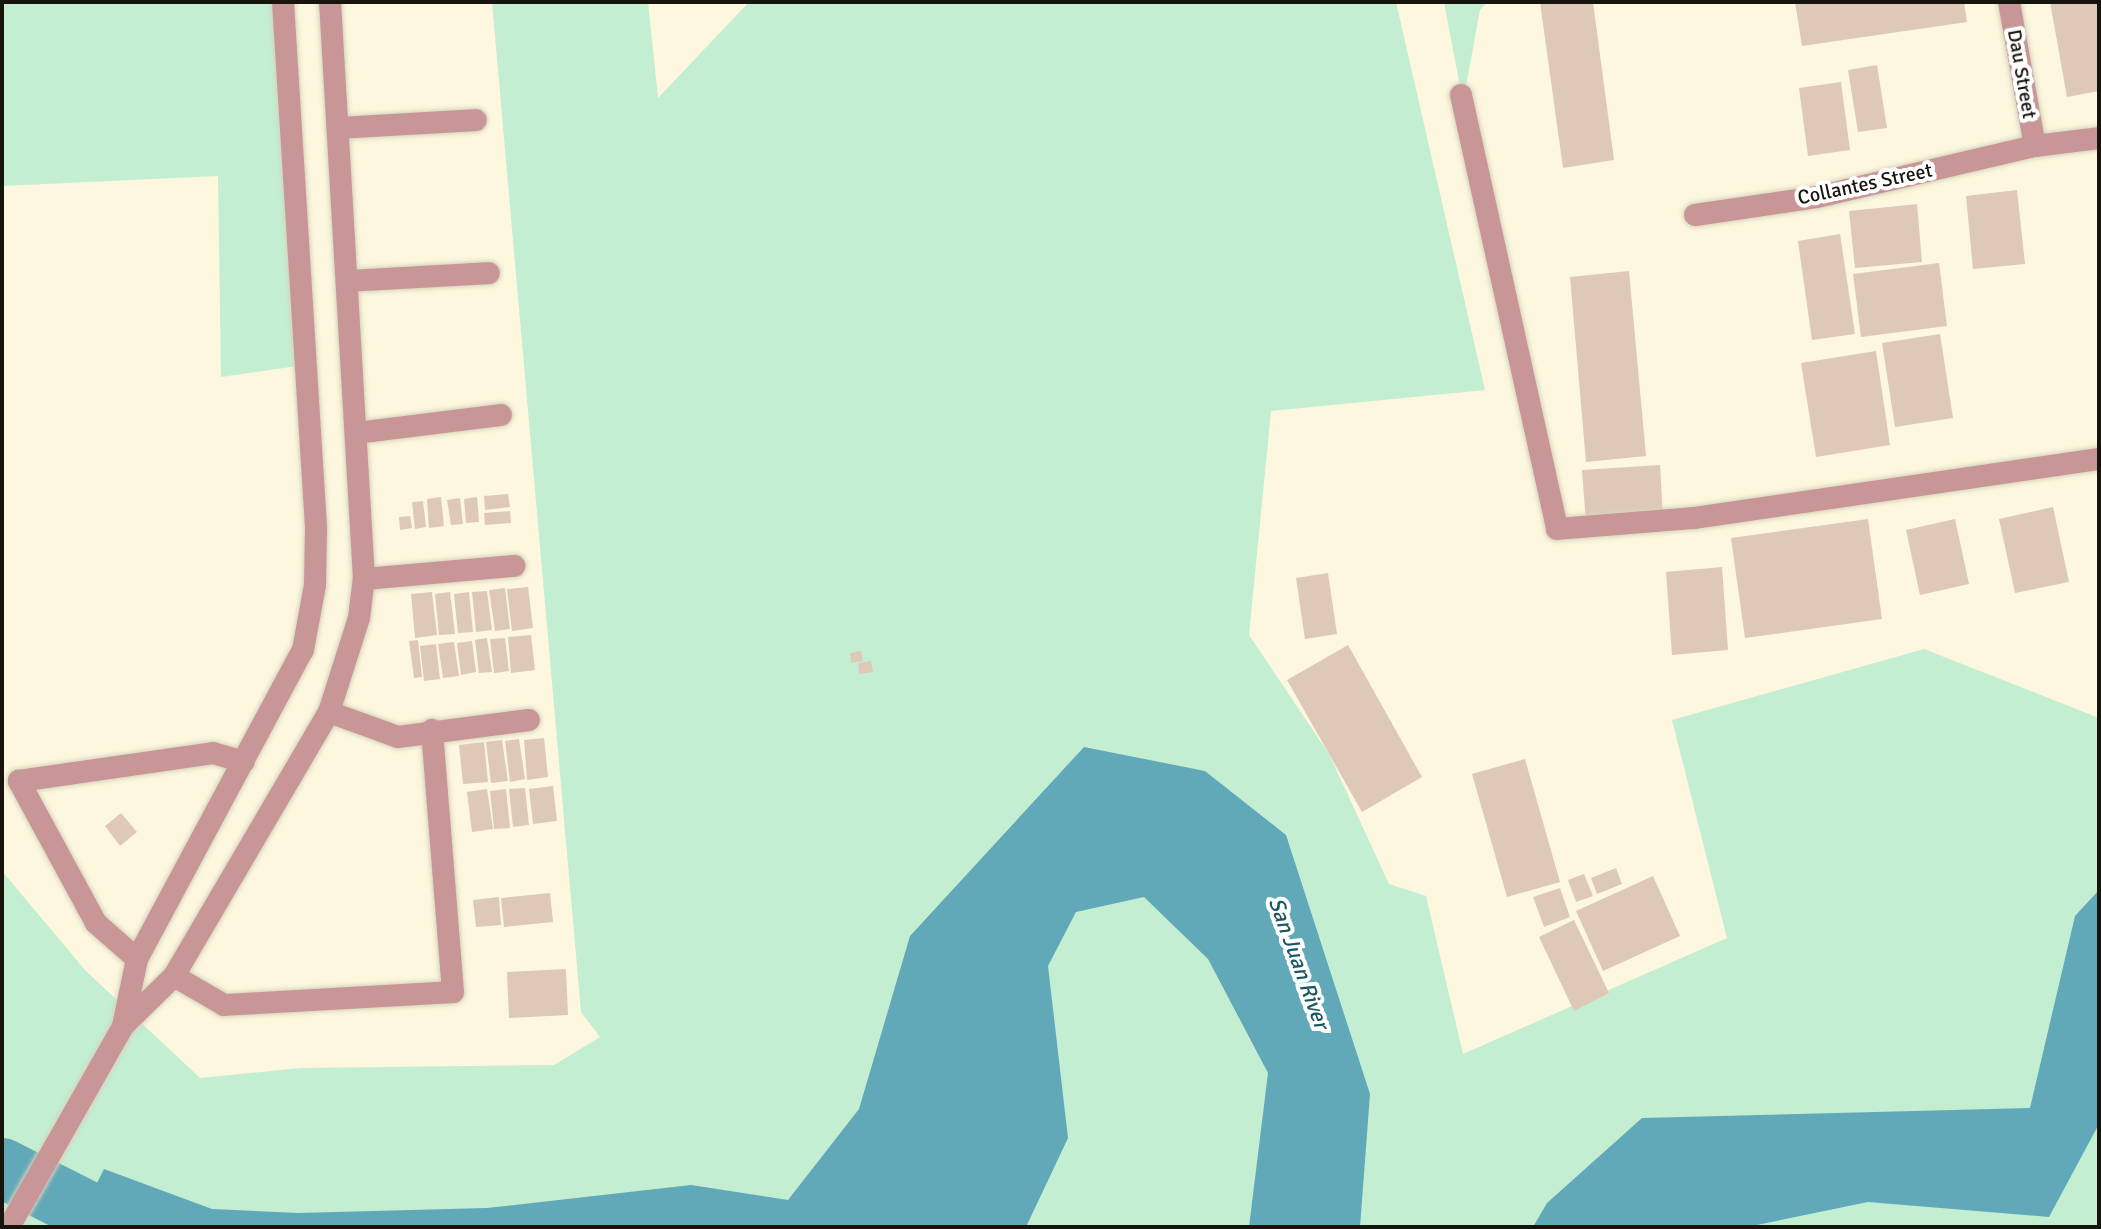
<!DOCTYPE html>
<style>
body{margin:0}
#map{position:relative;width:2101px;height:1229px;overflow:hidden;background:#fcf7de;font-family:Signika,sans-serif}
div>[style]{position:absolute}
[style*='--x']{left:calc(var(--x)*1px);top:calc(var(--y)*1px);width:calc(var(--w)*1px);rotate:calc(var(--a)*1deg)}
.green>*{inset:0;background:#c3eed2}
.water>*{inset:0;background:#61a8b9}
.river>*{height:60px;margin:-30px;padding:0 30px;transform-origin:30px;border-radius:30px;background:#61a8b9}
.building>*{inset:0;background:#dec9b9}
.roads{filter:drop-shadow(0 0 2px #d7d3bc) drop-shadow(0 0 2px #d7d3bc)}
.minor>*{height:22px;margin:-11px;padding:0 11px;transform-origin:11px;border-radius:11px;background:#c99698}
span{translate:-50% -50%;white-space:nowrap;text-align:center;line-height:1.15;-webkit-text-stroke:8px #fff;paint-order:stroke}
.street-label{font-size:20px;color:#16140c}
.water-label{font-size:22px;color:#1c5864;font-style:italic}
.frame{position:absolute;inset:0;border:4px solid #16140c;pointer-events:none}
</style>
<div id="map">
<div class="green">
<div style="clip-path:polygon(2px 2px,283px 2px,305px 365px,221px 377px,218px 176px,2px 186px)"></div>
<div style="clip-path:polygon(492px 2px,648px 2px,658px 98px,749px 2px,1396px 2px,1485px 390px,1271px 411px,1249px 635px,1329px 754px,1389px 884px,1426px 896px,1463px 1054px,1727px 938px,1672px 720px,1924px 649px,2099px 718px,2099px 1227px,2px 1227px,2px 871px,85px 970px,200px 1078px,301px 1068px,554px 1065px,600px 1037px,581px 1012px)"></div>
<div style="clip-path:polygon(1444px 2px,1487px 2px,1480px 10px,1463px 102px)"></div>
</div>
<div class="water">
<div style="clip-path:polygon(1084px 747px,1205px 771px,1286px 835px,1370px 1094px,1360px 1227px,1249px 1227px,1268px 1073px,1208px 959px,1144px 897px,1076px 912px,1048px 966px,1068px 1138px,1026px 1227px,75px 1227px,104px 1169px,212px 1209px,298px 1213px,487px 1208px,691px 1185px,788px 1200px,859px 1109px,910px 936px)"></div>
<div style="clip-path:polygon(2099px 890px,2099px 1124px,2049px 1217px,1868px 1202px,1747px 1227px,1533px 1227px,1547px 1203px,1642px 1118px,2030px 1108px,2075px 916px)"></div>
</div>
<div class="river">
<div style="--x:2;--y:1168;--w:131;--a:26.8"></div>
</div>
<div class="building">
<div style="clip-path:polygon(1540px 2px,1593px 2px,1614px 160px,1563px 168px)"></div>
<div style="clip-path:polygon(1795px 2px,1964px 2px,1967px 22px,1802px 46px)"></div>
<div style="clip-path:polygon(2050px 2px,2099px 2px,2099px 91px,2067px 97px)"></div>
<div style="clip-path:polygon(1877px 65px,1887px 128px,1858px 132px,1848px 70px)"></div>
<div style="clip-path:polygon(1841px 82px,1850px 150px,1808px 156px,1799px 88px)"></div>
<div style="clip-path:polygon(2017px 190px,2025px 264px,1973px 269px,1966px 196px)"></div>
<div style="clip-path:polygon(1917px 204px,1922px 262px,1855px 268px,1849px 211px)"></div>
<div style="clip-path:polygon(1840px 234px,1855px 334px,1812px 340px,1798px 241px)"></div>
<div style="clip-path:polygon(1939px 263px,1947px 326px,1861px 337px,1853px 274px)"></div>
<div style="clip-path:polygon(1629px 271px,1646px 456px,1586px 462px,1570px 277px)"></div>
<div style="clip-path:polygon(1940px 334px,1953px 418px,1895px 427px,1882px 343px)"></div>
<div style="clip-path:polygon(1876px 351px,1890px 445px,1816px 457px,1801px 363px)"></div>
<div style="clip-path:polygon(1660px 465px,1663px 517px,1586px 522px,1582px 470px)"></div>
<div style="clip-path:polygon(508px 494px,510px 507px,485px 510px,484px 496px)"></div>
<div style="clip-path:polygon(441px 497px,444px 526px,429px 528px,427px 499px)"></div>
<div style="clip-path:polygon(477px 497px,479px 522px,466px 523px,464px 499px)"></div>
<div style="clip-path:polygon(460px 498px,463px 524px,451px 525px,447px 500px)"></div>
<div style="clip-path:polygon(423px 501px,426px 527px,415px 529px,412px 502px)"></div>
<div style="clip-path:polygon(2053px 507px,2069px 582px,2015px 593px,1999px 519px)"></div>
<div style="clip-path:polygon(510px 511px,511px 523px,485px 525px,484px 513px)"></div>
<div style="clip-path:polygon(410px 516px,412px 528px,400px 530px,399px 517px)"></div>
<div style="clip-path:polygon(1868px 519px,1882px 619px,1745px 638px,1731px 538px)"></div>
<div style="clip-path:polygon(1955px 519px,1969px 584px,1920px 595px,1906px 530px)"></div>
<div style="clip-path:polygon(1722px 567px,1728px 650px,1672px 655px,1666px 572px)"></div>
<div style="clip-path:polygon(1328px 573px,1337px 634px,1305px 639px,1296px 578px)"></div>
<div style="clip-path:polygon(528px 587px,533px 628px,512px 631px,507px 589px)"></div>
<div style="clip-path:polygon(505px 588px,510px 629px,495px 631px,489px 590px)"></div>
<div style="clip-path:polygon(487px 591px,492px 630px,476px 632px,472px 592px)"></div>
<div style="clip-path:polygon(432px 592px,437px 635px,415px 638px,411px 594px)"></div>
<div style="clip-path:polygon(450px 592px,455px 634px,439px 635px,435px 594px)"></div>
<div style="clip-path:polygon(469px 592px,473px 632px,458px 633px,454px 594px)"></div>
<div style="clip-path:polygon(531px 635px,535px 670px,511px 673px,508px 637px)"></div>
<div style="clip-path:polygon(487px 638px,492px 672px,479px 673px,475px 640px)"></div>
<div style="clip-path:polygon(505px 638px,509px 671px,494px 673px,490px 639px)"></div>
<div style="clip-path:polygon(418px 640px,422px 677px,414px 678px,409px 641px)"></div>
<div style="clip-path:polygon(472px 641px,476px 672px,461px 675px,457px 643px)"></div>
<div style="clip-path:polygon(454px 642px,459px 676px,443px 678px,438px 644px)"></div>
<div style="clip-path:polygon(436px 644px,440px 679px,424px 681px,420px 646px)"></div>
<div style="clip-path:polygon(1348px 645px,1422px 777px,1362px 812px,1287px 680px)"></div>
<div style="clip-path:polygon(861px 651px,863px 661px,851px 663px,850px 653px)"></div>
<div style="clip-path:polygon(871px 661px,873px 672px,859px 674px,858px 663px)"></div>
<div style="clip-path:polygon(544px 738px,548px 777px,527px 780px,524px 740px)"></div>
<div style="clip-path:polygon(519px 739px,525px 779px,510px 782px,505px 741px)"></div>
<div style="clip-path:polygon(502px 740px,508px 781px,491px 783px,486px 742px)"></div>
<div style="clip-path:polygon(484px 742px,488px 782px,463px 784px,459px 745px)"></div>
<div style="clip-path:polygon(1525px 759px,1560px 882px,1507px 897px,1472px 774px)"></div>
<div style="clip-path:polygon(553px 786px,557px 821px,533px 824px,529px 789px)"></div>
<div style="clip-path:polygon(525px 788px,529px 825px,513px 827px,509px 789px)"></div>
<div style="clip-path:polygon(487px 789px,493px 829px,472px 832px,467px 792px)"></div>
<div style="clip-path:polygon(506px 789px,510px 828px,494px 829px,490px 791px)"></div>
<div style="clip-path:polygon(121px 813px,137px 832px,120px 846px,105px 826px)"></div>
<div style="clip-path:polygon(1616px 868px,1622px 884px,1597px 894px,1591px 878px)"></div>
<div style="clip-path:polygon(1584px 874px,1593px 896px,1576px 902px,1568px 880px)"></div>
<div style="clip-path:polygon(1653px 876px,1680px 936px,1603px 971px,1576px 911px)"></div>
<div style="clip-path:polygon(1560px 888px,1570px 917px,1544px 927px,1533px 897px)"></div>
<div style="clip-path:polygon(550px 893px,553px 922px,504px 927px,501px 898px)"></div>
<div style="clip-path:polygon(499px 897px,501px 925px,476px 927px,473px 900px)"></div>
<div style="clip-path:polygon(1574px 920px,1609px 993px,1574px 1011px,1539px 937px)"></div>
<div style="clip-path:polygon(566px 969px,568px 1015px,509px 1018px,507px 972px)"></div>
</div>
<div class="roads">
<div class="minor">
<div style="--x:2009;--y:2;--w:146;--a:79.8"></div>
<div style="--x:1461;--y:95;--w:444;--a:77.5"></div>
<div style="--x:1557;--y:529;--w:137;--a:-4.6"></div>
<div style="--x:1694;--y:518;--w:409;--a:-8.3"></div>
<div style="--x:338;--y:128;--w:138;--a:-3.3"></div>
<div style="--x:1695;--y:215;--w:123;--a:-8.4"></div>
<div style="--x:1817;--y:197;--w:224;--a:-13.2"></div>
<div style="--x:2035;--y:146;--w:64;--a:-7.1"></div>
<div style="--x:348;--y:281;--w:141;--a:-3.2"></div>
<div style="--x:356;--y:433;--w:146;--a:-7.1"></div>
<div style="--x:364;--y:579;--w:151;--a:-5"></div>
<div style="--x:329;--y:712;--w:73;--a:19.9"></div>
<div style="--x:398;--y:737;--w:132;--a:-7.4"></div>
<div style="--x:137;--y:959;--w:55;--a:-138.7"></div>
<div style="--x:96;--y:923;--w:162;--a:-118.5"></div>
<div style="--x:19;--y:781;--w:196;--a:-8.2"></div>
<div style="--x:213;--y:753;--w:32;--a:16"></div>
<div style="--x:174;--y:976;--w:58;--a:30.1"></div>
<div style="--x:224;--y:1005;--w:229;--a:-3.2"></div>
<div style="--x:453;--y:992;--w:263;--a:-94.6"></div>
<div style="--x:123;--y:1026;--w:68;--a:-78.2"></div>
<div style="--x:137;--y:959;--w:351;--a:-61.8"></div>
<div style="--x:303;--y:650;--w:66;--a:-79.5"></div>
<div style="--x:315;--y:585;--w:58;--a:-89"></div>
<div style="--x:316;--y:527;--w:526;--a:-93.6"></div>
<div style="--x:9;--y:1227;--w:231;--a:-60.4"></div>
<div style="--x:123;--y:1026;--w:71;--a:-44.4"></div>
<div style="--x:174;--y:976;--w:306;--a:-59.6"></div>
<div style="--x:329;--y:712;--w:99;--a:-72.3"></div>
<div style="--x:359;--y:618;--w:39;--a:-83"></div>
<div style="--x:364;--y:579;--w:578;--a:-93.37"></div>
</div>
</div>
<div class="street-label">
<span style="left:2022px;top:74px;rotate:80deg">Dau Street</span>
<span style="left:1865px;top:184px;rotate:-12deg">Collantes Street</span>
</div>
<div class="water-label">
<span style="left:1299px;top:963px;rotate:70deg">San Juan River</span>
</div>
<div class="frame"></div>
</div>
